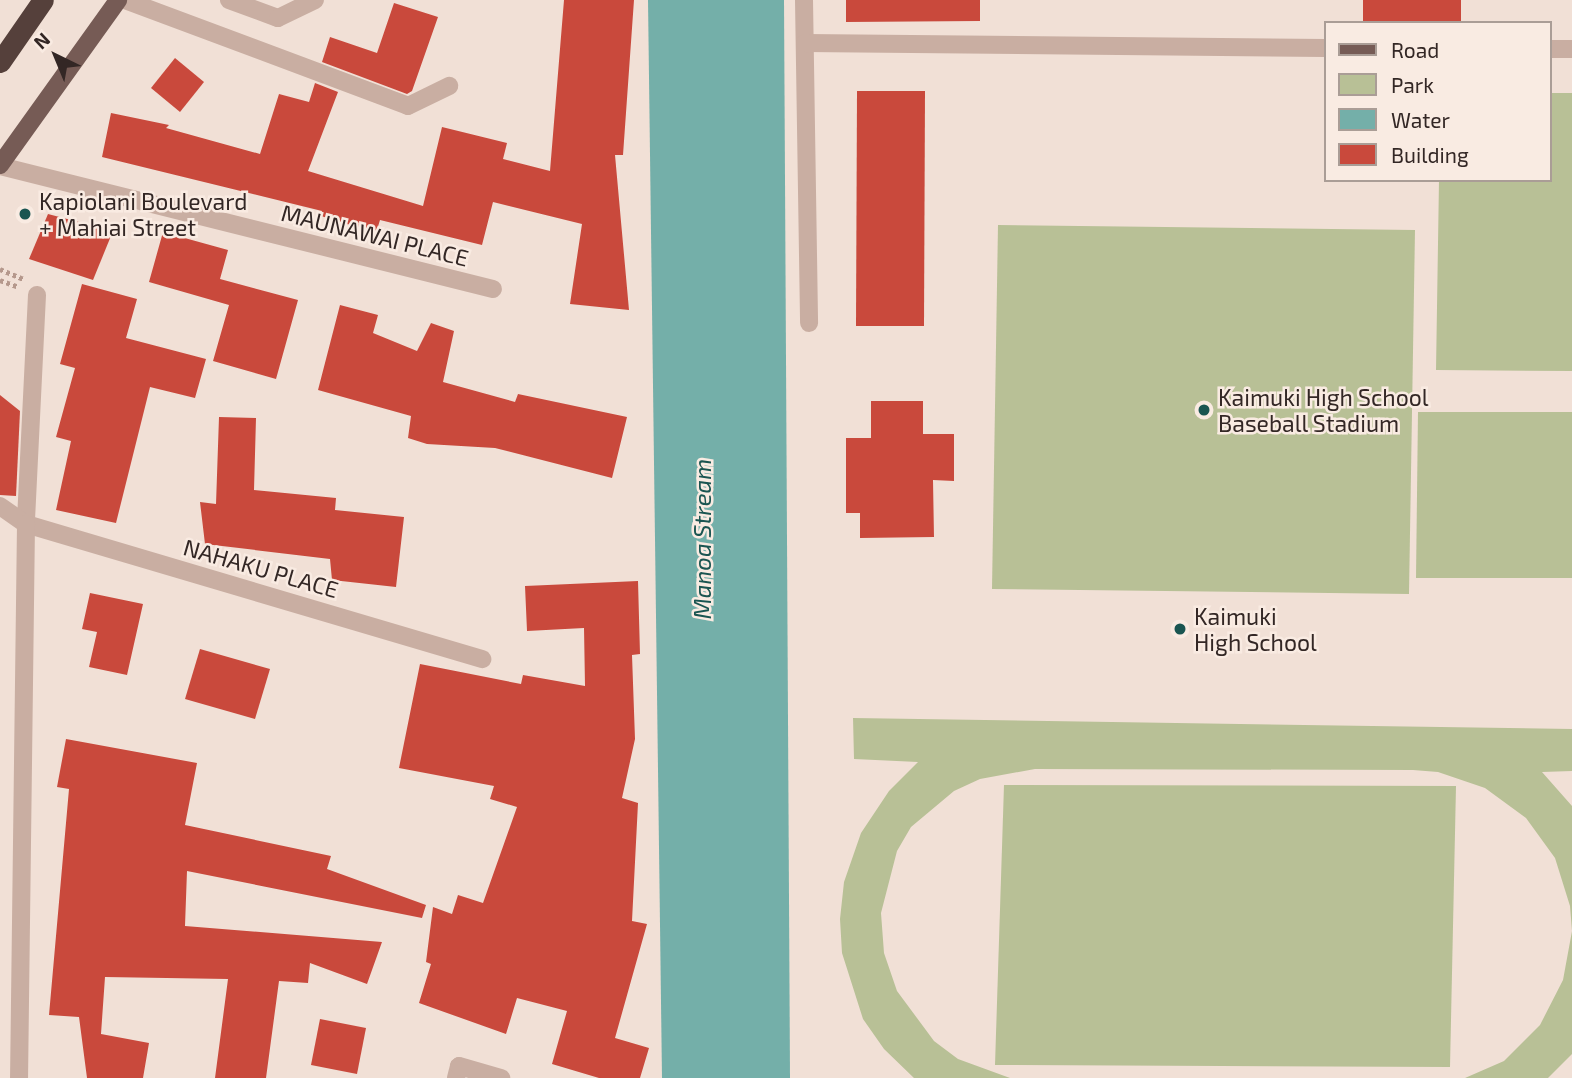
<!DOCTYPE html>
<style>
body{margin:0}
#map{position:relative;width:1572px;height:1078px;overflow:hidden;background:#f1e0d6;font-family:"Exo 2",sans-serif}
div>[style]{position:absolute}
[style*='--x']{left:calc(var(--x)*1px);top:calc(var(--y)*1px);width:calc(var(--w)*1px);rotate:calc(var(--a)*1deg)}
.green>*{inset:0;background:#b8c096}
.water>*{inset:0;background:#74afa9}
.building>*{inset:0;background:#c9493c}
.path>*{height:4.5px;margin-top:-2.25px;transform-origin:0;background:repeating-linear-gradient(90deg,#b5988c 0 3.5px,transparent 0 7px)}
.lane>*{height:18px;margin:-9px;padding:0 9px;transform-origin:9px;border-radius:9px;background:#c9aea2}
.street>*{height:18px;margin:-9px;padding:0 9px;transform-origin:9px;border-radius:9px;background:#c9aea2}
.primary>*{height:18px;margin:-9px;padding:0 9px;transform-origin:9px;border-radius:9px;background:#765b55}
.highway>*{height:21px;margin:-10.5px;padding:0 10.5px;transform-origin:10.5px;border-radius:10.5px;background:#55403b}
.dots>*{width:19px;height:19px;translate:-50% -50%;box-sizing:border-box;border:4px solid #f9ebe2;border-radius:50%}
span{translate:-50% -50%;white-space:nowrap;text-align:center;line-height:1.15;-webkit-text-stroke:5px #f9ebe2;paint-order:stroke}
.poi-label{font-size:23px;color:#332725}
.left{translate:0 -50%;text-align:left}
.street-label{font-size:23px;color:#332725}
.water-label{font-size:24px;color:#1a5551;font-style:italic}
.legend{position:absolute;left:1324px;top:21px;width:228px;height:161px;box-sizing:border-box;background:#f9ebe2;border:2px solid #aa9d96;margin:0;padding:9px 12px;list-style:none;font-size:21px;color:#332725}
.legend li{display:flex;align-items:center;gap:14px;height:35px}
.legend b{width:35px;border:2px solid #aa9d96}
.north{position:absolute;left:21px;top:21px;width:70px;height:70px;-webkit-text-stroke:5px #f9ebe2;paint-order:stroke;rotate:317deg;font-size:19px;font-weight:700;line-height:28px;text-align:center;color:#332725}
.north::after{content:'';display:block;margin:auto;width:24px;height:32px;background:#332725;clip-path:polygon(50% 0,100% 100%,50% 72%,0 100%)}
</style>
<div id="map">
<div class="green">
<div style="clip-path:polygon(1549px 93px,1572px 93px,1572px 371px,1436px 370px,1439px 180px,1549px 180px)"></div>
<div style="clip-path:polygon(998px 225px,1415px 230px,1409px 594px,992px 589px)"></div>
<div style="clip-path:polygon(1418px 412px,1572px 412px,1572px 578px,1416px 578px)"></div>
<div style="clip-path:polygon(853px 718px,1572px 729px,1572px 771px,1542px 772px,1572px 806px,1572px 1054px,1548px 1078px,1465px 1078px,1504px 1061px,1540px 1025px,1563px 980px,1572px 931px,1570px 906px,1555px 858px,1526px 818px,1485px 788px,1438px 772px,1413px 770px,1035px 769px,980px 779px,954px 791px,911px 827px,897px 851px,881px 913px,884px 953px,897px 991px,934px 1041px,958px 1059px,1010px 1078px,914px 1078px,884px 1049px,863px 1019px,842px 953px,840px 919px,844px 882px,861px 833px,889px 791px,918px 762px,854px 759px)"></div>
<div style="clip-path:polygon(1004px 785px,1456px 786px,1450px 1067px,995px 1065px)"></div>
</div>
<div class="water">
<div style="clip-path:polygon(648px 0,784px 0,790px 1078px,662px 1078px)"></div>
</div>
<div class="building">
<div style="clip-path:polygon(564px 0,634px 0,623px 155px,615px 155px,629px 310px,570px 304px,582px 224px,493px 202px,482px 245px,380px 220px,376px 233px,321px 216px,322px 211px,102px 157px,111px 113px,169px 125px,166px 128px,260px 154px,279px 94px,309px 102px,315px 83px,338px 92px,308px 171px,423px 206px,442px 127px,507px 143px,503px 159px,550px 171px)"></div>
<div style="clip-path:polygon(846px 0,980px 0,980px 21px,846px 22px)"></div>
<div style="clip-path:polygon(1363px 0,1461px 0,1461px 22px,1363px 22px)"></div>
<div style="clip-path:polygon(394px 3px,438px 17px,412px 91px,407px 94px,322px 62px,330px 37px,377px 53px)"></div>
<div style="clip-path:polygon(175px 58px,204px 82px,180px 112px,151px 88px)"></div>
<div style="clip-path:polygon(857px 91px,925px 91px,924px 326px,856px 326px)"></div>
<div style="clip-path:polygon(48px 214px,113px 231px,93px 280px,29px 259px)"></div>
<div style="clip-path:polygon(163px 232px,228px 250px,220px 279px,298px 300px,276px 379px,213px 361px,229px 305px,149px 282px)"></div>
<div style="clip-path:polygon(82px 284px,137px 299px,126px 338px,206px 359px,195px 398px,150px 387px,116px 523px,56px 510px,71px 441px,56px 437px,75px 368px,60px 364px)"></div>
<div style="clip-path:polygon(340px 305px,378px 315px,373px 333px,417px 351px,431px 323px,454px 331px,443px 382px,515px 402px,518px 394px,627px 417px,612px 478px,495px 448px,427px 444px,408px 438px,411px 416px,318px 390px)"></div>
<div style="clip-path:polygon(0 395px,20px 411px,16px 496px,0 495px)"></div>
<div style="clip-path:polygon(871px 401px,923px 401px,923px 434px,954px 434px,954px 481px,933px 480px,934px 537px,860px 538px,860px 513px,846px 513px,846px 438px,871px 438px)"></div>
<div style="clip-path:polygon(219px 417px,256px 418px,254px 490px,336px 498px,335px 510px,404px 517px,396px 587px,332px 580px,330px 559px,205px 544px,200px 502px,216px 504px)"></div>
<div style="clip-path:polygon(638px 581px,640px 654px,632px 655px,635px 739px,622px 798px,638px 803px,632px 921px,647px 924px,615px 1038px,649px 1048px,640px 1078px,599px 1078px,552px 1064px,567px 1011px,517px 998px,506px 1034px,419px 1003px,431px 964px,426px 962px,433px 907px,452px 914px,458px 895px,483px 903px,517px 807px,490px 799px,494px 786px,399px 768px,420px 664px,521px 684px,523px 675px,585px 686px,584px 628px,527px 631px,525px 586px)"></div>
<div style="clip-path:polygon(90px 593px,143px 604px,127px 675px,89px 667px,97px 632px,82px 629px)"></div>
<div style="clip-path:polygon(200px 649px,270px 669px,255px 719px,185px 699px)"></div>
<div style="clip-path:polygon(66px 739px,197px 763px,185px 825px,331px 856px,327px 869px,426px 905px,422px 918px,187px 871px,185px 926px,382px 942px,367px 984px,310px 963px,308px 983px,279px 981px,266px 1078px,215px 1078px,228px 979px,105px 977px,101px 1034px,149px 1043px,143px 1078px,87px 1078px,79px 1017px,49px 1015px,69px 789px,57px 787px)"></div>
<div style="clip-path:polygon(320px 1019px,366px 1028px,357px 1074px,311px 1065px)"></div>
</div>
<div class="path">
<div style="--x:0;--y:269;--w:26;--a:23"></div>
<div style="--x:0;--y:280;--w:20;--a:20"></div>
</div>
<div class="lane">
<div style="--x:125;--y:0;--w:302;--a:20.5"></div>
<div style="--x:408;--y:106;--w:46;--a:-26"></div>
<div style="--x:229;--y:0;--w:52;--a:20.2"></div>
<div style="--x:278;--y:18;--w:41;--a:-25.9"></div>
<div style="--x:804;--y:0;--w:323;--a:89.1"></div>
<div style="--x:805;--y:43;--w:520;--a:0.55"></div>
<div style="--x:1549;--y:49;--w:23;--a:0"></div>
</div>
<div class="street">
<div style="--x:0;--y:166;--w:508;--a:14.01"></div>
<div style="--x:37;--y:295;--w:229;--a:92.8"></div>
<div style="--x:26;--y:524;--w:476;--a:16.5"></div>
<div style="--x:0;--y:506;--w:32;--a:35"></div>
<div style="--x:26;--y:524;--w:554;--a:90.72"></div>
<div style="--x:456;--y:1078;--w:12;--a:-76"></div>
<div style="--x:459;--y:1066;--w:44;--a:15.9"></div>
</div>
<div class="primary">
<div style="--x:0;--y:165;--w:203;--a:-54.4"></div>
</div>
<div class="highway">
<div style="--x:0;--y:62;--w:75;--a:-55.3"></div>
</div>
<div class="dots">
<div style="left:25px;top:214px;background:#1a5551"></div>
<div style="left:1204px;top:410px;background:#1a5551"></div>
<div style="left:1180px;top:629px;background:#1a5551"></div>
</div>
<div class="poi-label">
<span class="left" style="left:39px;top:214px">Kapiolani Boulevard<br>+ Mahiai Street</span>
<span class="left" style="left:1218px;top:410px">Kaimuki High School<br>Baseball Stadium</span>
<span class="left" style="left:1194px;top:629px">Kaimuki<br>High School</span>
</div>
<div class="street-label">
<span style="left:375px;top:235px;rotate:14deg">MAUNAWAI PLACE</span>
<span style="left:261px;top:568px;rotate:16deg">NAHAKU PLACE</span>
</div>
<div class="water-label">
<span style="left:702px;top:539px;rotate:-90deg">Manoa Stream</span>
</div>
<ul class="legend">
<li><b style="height:9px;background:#765b55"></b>Road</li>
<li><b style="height:19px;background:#b8c096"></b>Park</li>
<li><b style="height:19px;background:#74afa9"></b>Water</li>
<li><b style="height:19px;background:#c9493c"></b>Building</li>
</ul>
<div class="north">N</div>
</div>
